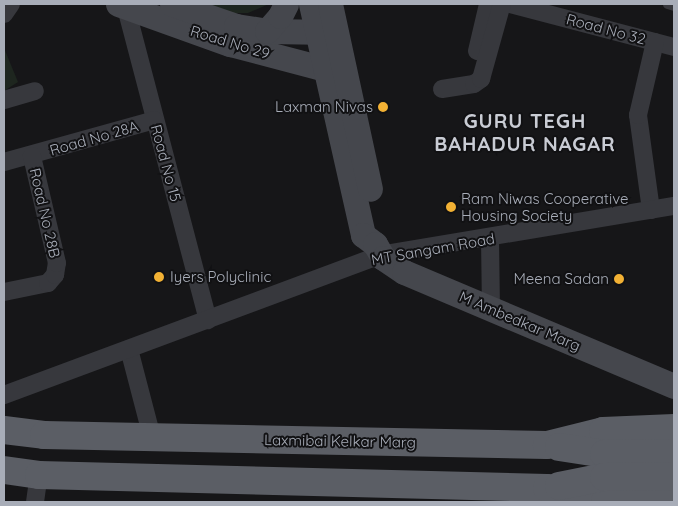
<!DOCTYPE html>
<style>
body{margin:0}
#map{position:relative;width:678px;height:506px;overflow:hidden;background:#161618;font-family:Quicksand,sans-serif}
div>[style]{position:absolute}
[style*='--x']{left:calc(var(--x)*1px);top:calc(var(--y)*1px);width:calc(var(--w)*1px);rotate:calc(var(--a)*1deg)}
.green>*{inset:0;background:#1e261f}
.service>*{height:9px;margin:-4.5px;padding:0 4.5px;transform-origin:4.5px;border-radius:4.5px;background:#37383d}
.minor>*{height:18px;margin:-9px;padding:0 9px;transform-origin:9px;border-radius:9px;background:#37383d}
.secondary>*{height:25px;margin:-12.5px;padding:0 12.5px;transform-origin:12.5px;border-radius:12.5px;background:#45474d}
.trunk>*{height:28px;margin:-14px;padding:0 14px;transform-origin:14px;border-radius:14px;background:#5b5e65}
.dots>*{width:14px;height:14px;translate:-50% -50%;box-sizing:border-box;border:2px solid #111113;border-radius:50%}
span{translate:-50% -50%;white-space:nowrap;text-align:center;line-height:1.15;-webkit-text-stroke:4px #111113;paint-order:stroke}
.street-label{font-size:15px;color:#a8adb8}
.poi-label{font-size:15px;color:#a8adb8}
.right{translate:-100% -50%;text-align:right}
.left{translate:0 -50%;text-align:left}
.district-label{font-size:20px;color:#c9ccd4;font-weight:700;letter-spacing:1px}
.frame{position:absolute;inset:0;border:5px solid #a8adb8;pointer-events:none}
</style>
<div id="map">
<div class="green">
<div style="clip-path:polygon(195px 4px,269px 4px,248px 13px,215px 13px)"></div>
<div style="clip-path:polygon(4px 48px,18px 82px,4px 91px)"></div>
</div>
<div class="service">
<div style="--x:667;--y:4;--w:7;--a:16"></div>
</div>
<div class="minor">
<div style="--x:125;--y:4;--w:327;--a:75.3"></div>
<div style="--x:510;--y:4;--w:170;--a:14.7"></div>
<div style="--x:4;--y:14;--w:12;--a:-55"></div>
<div style="--x:477;--y:51;--w:48;--a:-76.8"></div>
<div style="--x:442;--y:89;--w:32;--a:-9"></div>
<div style="--x:474;--y:84;--w:9;--a:-36"></div>
<div style="--x:481;--y:79;--w:78;--a:-74.4"></div>
<div style="--x:4;--y:100;--w:32;--a:-16"></div>
<div style="--x:4;--y:162;--w:156;--a:-15.6"></div>
<div style="--x:651;--y:210;--w:96;--a:-97.8"></div>
<div style="--x:638;--y:115;--w:75;--a:-76.9"></div>
<div style="--x:490;--y:239;--w:70;--a:89.2"></div>
<div style="--x:4;--y:292;--w:45;--a:-11.6"></div>
<div style="--x:48;--y:283;--w:11;--a:-49"></div>
<div style="--x:55;--y:275;--w:12;--a:-81"></div>
<div style="--x:57;--y:263;--w:110;--a:-103.2"></div>
<div style="--x:129;--y:349;--w:91;--a:75.4"></div>
<div style="--x:4;--y:395;--w:401;--a:-20.4"></div>
<div style="--x:380;--y:255;--w:298;--a:-9.5"></div>
<div style="--x:35;--y:502;--w:27;--a:-82"></div>
</div>
<div class="secondary">
<div style="--x:118;--y:4;--w:119;--a:19.7"></div>
<div style="--x:230;--y:44;--w:98;--a:14.7"></div>
<div style="--x:325;--y:69;--w:14;--a:0"></div>
<div style="--x:172;--y:4;--w:68;--a:19"></div>
<div style="--x:236;--y:26;--w:31;--a:9"></div>
<div style="--x:267;--y:31;--w:66;--a:0.9"></div>
<div style="--x:311;--y:4;--w:237;--a:77.3"></div>
<div style="--x:363;--y:235;--w:15;--a:37"></div>
<div style="--x:375;--y:244;--w:16;--a:60"></div>
<div style="--x:383;--y:258;--w:25;--a:34"></div>
<div style="--x:404;--y:272;--w:293;--a:22.9"></div>
<div style="--x:330;--y:4;--w:189;--a:77.8"></div>
<div style="--x:267;--y:31;--w:20;--a:-49"></div>
<div style="--x:280;--y:16;--w:13;--a:-63"></div>
</div>
<div class="trunk">
<div style="--x:4;--y:430;--w:40;--a:7.1"></div>
<div style="--x:44;--y:435;--w:503;--a:1.14"></div>
<div style="--x:547;--y:445;--w:58;--a:-14"></div>
<div style="--x:603;--y:431;--w:71;--a:-2.4"></div>
<div style="--x:559;--y:447;--w:46;--a:8.8"></div>
<div style="--x:604;--y:454;--w:70;--a:-0.8"></div>
<div style="--x:4;--y:470;--w:35;--a:8"></div>
<div style="--x:39;--y:475;--w:508;--a:1.47"></div>
<div style="--x:547;--y:488;--w:59;--a:12.6"></div>
<div style="--x:605;--y:501;--w:69;--a:-1.7"></div>
<div style="--x:559;--y:486;--w:46;--a:-11.3"></div>
<div style="--x:604;--y:477;--w:70;--a:-0.8"></div>
</div>
<div class="dots">
<div style="left:383px;top:107px;background:#f2b134"></div>
<div style="left:451px;top:207px;background:#f2b134"></div>
<div style="left:159px;top:277px;background:#f2b134"></div>
<div style="left:619px;top:279px;background:#f2b134"></div>
</div>
<div class="street-label">
<span style="left:606px;top:29px;rotate:15deg">Road No 32</span>
<span style="left:230px;top:42px;rotate:17deg">Road No 29</span>
<span style="left:94px;top:138px;rotate:-16deg">Road No 28A</span>
<span style="left:166px;top:163px;rotate:75deg">Road No 15</span>
<span style="left:45px;top:213px;rotate:77deg">Road No 28B</span>
<span style="left:433px;top:249px;rotate:-10deg">MT Sangam Road</span>
<span style="left:520px;top:321px;rotate:23deg">M Ambedkar Marg</span>
<span style="left:340px;top:441px;rotate:1deg">Laxmibai Kelkar Marg</span>
</div>
<div class="poi-label">
<span class="right" style="left:373px;top:107px">Laxman Nivas</span>
<span class="left" style="left:461px;top:207px">Ram Niwas Cooperative<br>Housing Society</span>
<span class="left" style="left:170px;top:277px">Iyers Polyclinic</span>
<span class="right" style="left:609px;top:279px">Meena Sadan</span>
</div>
<div class="district-label">
<span style="left:525px;top:132px">GURU TEGH<br>BAHADUR NAGAR</span>
</div>
<div class="frame"></div>
</div>
